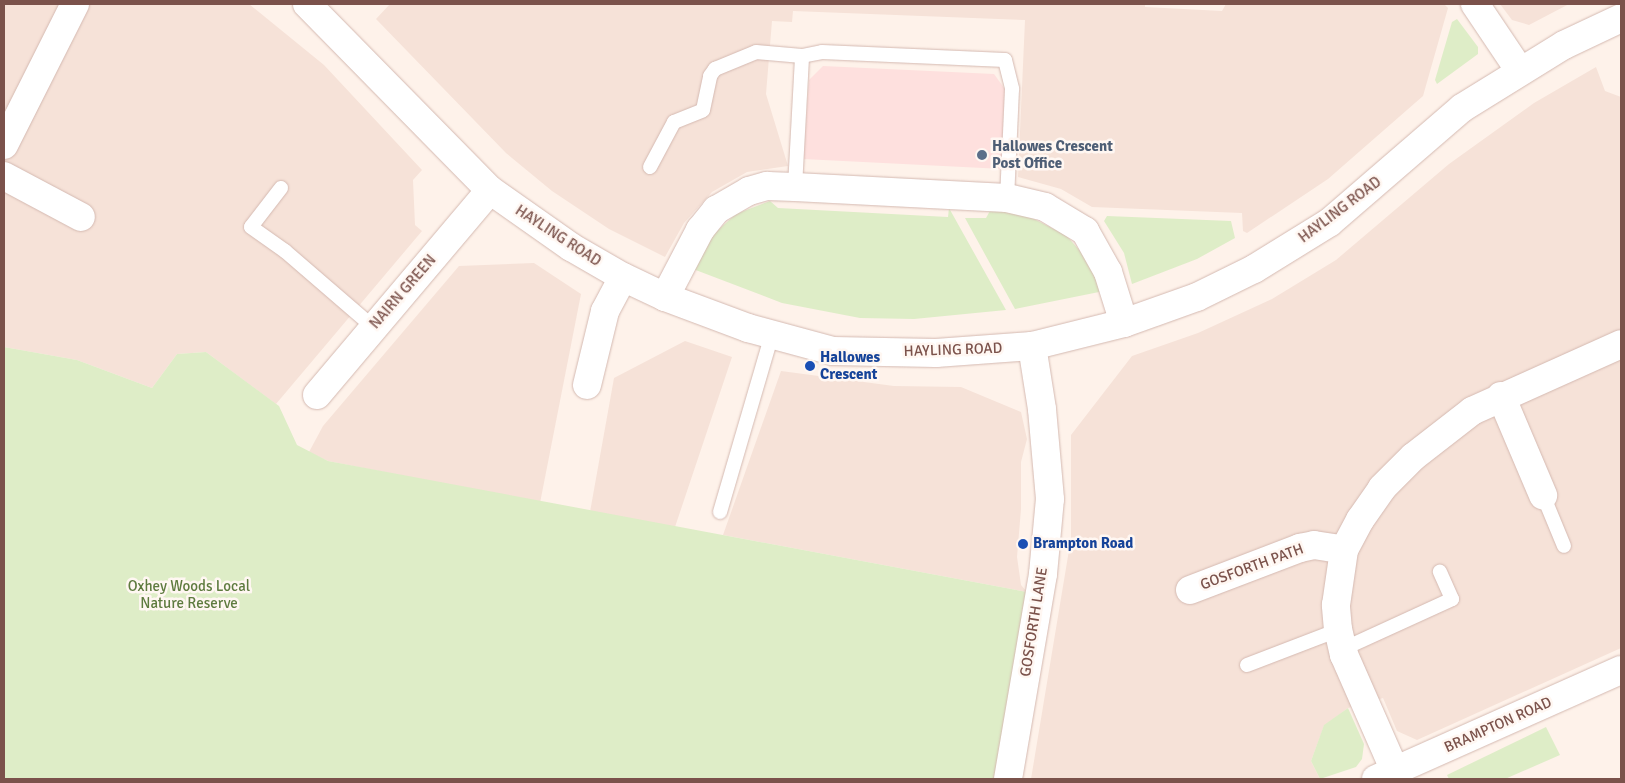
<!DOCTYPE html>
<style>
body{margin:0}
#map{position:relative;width:1625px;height:783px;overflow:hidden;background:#fef2ea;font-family:Signika,sans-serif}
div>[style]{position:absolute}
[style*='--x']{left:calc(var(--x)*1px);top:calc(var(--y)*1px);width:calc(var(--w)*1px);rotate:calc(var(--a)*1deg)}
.residential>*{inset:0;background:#f6e2d8}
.commercial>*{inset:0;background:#fee0de}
.green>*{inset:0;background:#deedc7}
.roads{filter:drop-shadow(0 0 1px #d4b9b1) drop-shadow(0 0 1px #d4b9b1)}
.lane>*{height:14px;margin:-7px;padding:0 7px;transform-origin:7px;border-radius:7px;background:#fff}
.street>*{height:28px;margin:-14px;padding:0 14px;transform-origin:14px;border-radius:14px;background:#fff}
.secondary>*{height:28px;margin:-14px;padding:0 14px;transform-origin:14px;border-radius:14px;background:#fff}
.dots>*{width:14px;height:14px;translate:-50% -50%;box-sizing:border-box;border:2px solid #fff7f2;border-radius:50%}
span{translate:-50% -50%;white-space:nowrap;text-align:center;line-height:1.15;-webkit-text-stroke:5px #fff7f2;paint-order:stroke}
.service-label{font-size:15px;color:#4e5e75;font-weight:700}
.left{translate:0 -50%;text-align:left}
.street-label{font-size:15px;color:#7b524b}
.transit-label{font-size:15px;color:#164399;font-weight:700}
.park-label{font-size:15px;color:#5e7b3f}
.frame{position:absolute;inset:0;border:5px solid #7b524b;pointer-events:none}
</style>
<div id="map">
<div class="residential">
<div style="clip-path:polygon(4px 4px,249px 4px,324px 65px,422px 170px,413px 180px,415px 225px,422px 231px,276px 404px,206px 352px,177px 354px,152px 388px,77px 360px,4px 347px)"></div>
<div style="clip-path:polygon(390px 4px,1145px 4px,1145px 7px,1222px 11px,1226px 4px,1444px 4px,1448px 8px,1423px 96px,1328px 179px,1247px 233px,1243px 231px,1242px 213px,1092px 207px,1061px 189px,1018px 177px,1025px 20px,793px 11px,792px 22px,772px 21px,766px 94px,788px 166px,747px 172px,712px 192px,684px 223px,665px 257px,609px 229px,552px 191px,506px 153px,376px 19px)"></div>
<div style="clip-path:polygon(1500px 4px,1569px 4px,1529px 25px,1512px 20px)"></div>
<div style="clip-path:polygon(1596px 67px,1605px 91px,1621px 97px,1621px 648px,1417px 740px,1397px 731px,1383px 698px,1348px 708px,1324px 726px,1311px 761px,1320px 779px,1031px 779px,1071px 538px,1071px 435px,1132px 356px,1198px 333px,1272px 299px,1336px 260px,1449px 164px,1534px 103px)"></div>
<div style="clip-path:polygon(534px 263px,581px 294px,540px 503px,328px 461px,309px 452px,323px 426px,459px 266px)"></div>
<div style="clip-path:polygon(685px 341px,732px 357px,675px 527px,590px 512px,614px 378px)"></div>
<div style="clip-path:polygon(781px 371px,894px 386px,961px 387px,1021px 412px,1027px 439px,1021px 462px,1021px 509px,1017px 557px,1021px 585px,1027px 592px,723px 535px)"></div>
</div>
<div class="commercial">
<div style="clip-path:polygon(823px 66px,994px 74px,1007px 92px,1003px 169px,803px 159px,809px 80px)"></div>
</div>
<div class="green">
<div style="clip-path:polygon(1457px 19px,1478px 47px,1478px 54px,1437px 84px,1435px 80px,1452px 22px)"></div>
<div style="clip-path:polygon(770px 201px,778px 208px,948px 217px,949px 208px,1006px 310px,914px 319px,860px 318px,782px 303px,693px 269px,703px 247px,718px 230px,736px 214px)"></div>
<div style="clip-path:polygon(991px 209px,1024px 214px,1066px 235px,1087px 259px,1104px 291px,1015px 309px,965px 218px,986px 218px)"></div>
<div style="clip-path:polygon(1107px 216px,1231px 221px,1235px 238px,1197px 259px,1132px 284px,1124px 253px,1104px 221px)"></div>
<div style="clip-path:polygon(4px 347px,77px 360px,152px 388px,177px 354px,206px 352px,279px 406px,297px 445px,328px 461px,1027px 592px,997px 779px,4px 779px)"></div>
<div style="clip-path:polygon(1348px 708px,1364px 744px,1362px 759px,1356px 767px,1320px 779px,1311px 761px,1324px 725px)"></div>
<div style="clip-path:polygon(1546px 727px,1560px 755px,1505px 779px,1449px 779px,1447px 775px)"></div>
</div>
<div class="roads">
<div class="lane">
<div style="--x:650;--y:167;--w:51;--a:-61.9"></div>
<div style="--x:674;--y:122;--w:31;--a:-22"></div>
<div style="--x:703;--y:110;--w:35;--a:-78"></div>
<div style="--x:710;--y:76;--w:9;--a:-54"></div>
<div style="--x:715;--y:69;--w:44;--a:-22.5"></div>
<div style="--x:756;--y:52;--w:46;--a:5"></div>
<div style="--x:795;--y:187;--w:131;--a:-86.9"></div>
<div style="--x:802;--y:56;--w:20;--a:-11"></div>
<div style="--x:822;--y:52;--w:183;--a:2.5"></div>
<div style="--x:1005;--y:60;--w:30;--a:76"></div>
<div style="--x:1012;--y:89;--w:109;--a:92.6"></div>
<div style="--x:281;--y:188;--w:49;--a:127.6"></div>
<div style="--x:251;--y:227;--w:42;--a:35.2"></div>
<div style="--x:285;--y:251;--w:116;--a:40.8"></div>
<div style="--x:1543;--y:495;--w:55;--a:67.6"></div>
<div style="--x:720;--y:512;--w:185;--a:-73.7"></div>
<div style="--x:1343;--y:649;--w:120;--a:-24.6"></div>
<div style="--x:1452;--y:599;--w:30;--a:-114"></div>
<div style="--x:1247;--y:665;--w:97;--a:-21"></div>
</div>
<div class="street">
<div style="--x:1475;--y:4;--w:81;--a:56.1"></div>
<div style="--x:4;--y:145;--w:158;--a:-63.3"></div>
<div style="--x:4;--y:176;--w:87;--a:28"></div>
<div style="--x:665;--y:297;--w:76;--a:-62.4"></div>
<div style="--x:700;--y:230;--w:26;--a:-51"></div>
<div style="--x:716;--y:210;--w:38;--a:-30"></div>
<div style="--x:749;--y:191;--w:19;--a:-16"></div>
<div style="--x:767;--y:186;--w:28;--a:2"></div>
<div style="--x:795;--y:187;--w:212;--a:3"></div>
<div style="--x:1007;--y:198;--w:39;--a:13"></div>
<div style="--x:1045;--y:207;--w:47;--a:31"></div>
<div style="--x:1085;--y:231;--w:47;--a:60.7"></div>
<div style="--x:1108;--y:272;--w:53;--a:72.6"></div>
<div style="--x:587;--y:385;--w:76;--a:-76.3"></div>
<div style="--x:605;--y:311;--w:38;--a:-62"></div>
<div style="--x:317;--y:395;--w:268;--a:-49.8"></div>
<div style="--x:1501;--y:396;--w:108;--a:67"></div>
<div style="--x:1190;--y:590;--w:118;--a:-20.9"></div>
<div style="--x:1300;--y:548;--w:14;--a:-12"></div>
<div style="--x:1314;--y:545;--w:30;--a:9"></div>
<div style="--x:1395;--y:771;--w:127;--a:-113.7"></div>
<div style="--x:1344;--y:655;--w:26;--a:-103"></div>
<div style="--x:1338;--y:630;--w:25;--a:-95"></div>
<div style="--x:1336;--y:605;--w:56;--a:-81.7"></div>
<div style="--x:1344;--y:550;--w:34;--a:-62"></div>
<div style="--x:1360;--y:520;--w:39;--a:-55"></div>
<div style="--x:1382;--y:488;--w:44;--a:-45"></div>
<div style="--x:1413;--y:457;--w:75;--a:-37.9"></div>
<div style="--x:1472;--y:411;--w:163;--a:-24.2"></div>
<div style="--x:1376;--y:779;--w:268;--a:-24"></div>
</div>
<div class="secondary">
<div style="--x:307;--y:4;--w:261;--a:45.5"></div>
<div style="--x:490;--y:190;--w:99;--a:35.1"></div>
<div style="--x:571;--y:247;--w:60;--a:30"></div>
<div style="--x:623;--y:277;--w:47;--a:25.5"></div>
<div style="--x:665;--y:297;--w:89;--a:20.5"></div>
<div style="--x:748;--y:328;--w:88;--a:15.1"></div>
<div style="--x:833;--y:351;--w:103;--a:1.1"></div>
<div style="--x:936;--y:353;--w:96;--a:-4.2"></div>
<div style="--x:1032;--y:346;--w:95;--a:-14"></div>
<div style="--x:1124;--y:323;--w:77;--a:-19.6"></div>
<div style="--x:1197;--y:297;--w:64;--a:-26.2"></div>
<div style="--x:1254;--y:269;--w:89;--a:-31.7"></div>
<div style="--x:1330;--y:222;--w:174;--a:-40.8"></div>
<div style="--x:1462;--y:108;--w:120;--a:-31.7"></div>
<div style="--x:1564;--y:45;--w:63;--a:-25.3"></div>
<div style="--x:1008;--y:779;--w:208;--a:-80.3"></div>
<div style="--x:1043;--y:574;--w:75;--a:-84.7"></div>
<div style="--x:1050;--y:499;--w:90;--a:-95.1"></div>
<div style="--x:1042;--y:409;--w:64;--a:-99"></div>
</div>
</div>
<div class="dots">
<div style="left:982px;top:155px;background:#5c6f8a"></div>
<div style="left:810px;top:366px;background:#1a4fb4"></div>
<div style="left:1023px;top:544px;background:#1a4fb4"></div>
</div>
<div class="service-label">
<span class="left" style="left:992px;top:155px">Hallowes Crescent<br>Post Office</span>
</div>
<div class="street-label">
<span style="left:1340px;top:210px;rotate:-37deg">HAYLING ROAD</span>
<span style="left:558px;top:236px;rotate:33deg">HAYLING ROAD</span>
<span style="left:403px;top:292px;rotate:-49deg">NAIRN GREEN</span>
<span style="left:953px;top:350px;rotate:-2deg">HAYLING ROAD</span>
<span style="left:1252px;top:567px;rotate:-20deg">GOSFORTH PATH</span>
<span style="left:1034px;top:622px;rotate:-81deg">GOSFORTH LANE</span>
<span style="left:1498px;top:725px;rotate:-24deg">BRAMPTON ROAD</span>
</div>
<div class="transit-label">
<span class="left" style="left:820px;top:366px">Hallowes<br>Crescent</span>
<span class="left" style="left:1033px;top:544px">Brampton Road</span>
</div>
<div class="park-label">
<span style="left:189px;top:595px">Oxhey Woods Local<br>Nature Reserve</span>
</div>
<div class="frame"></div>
</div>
